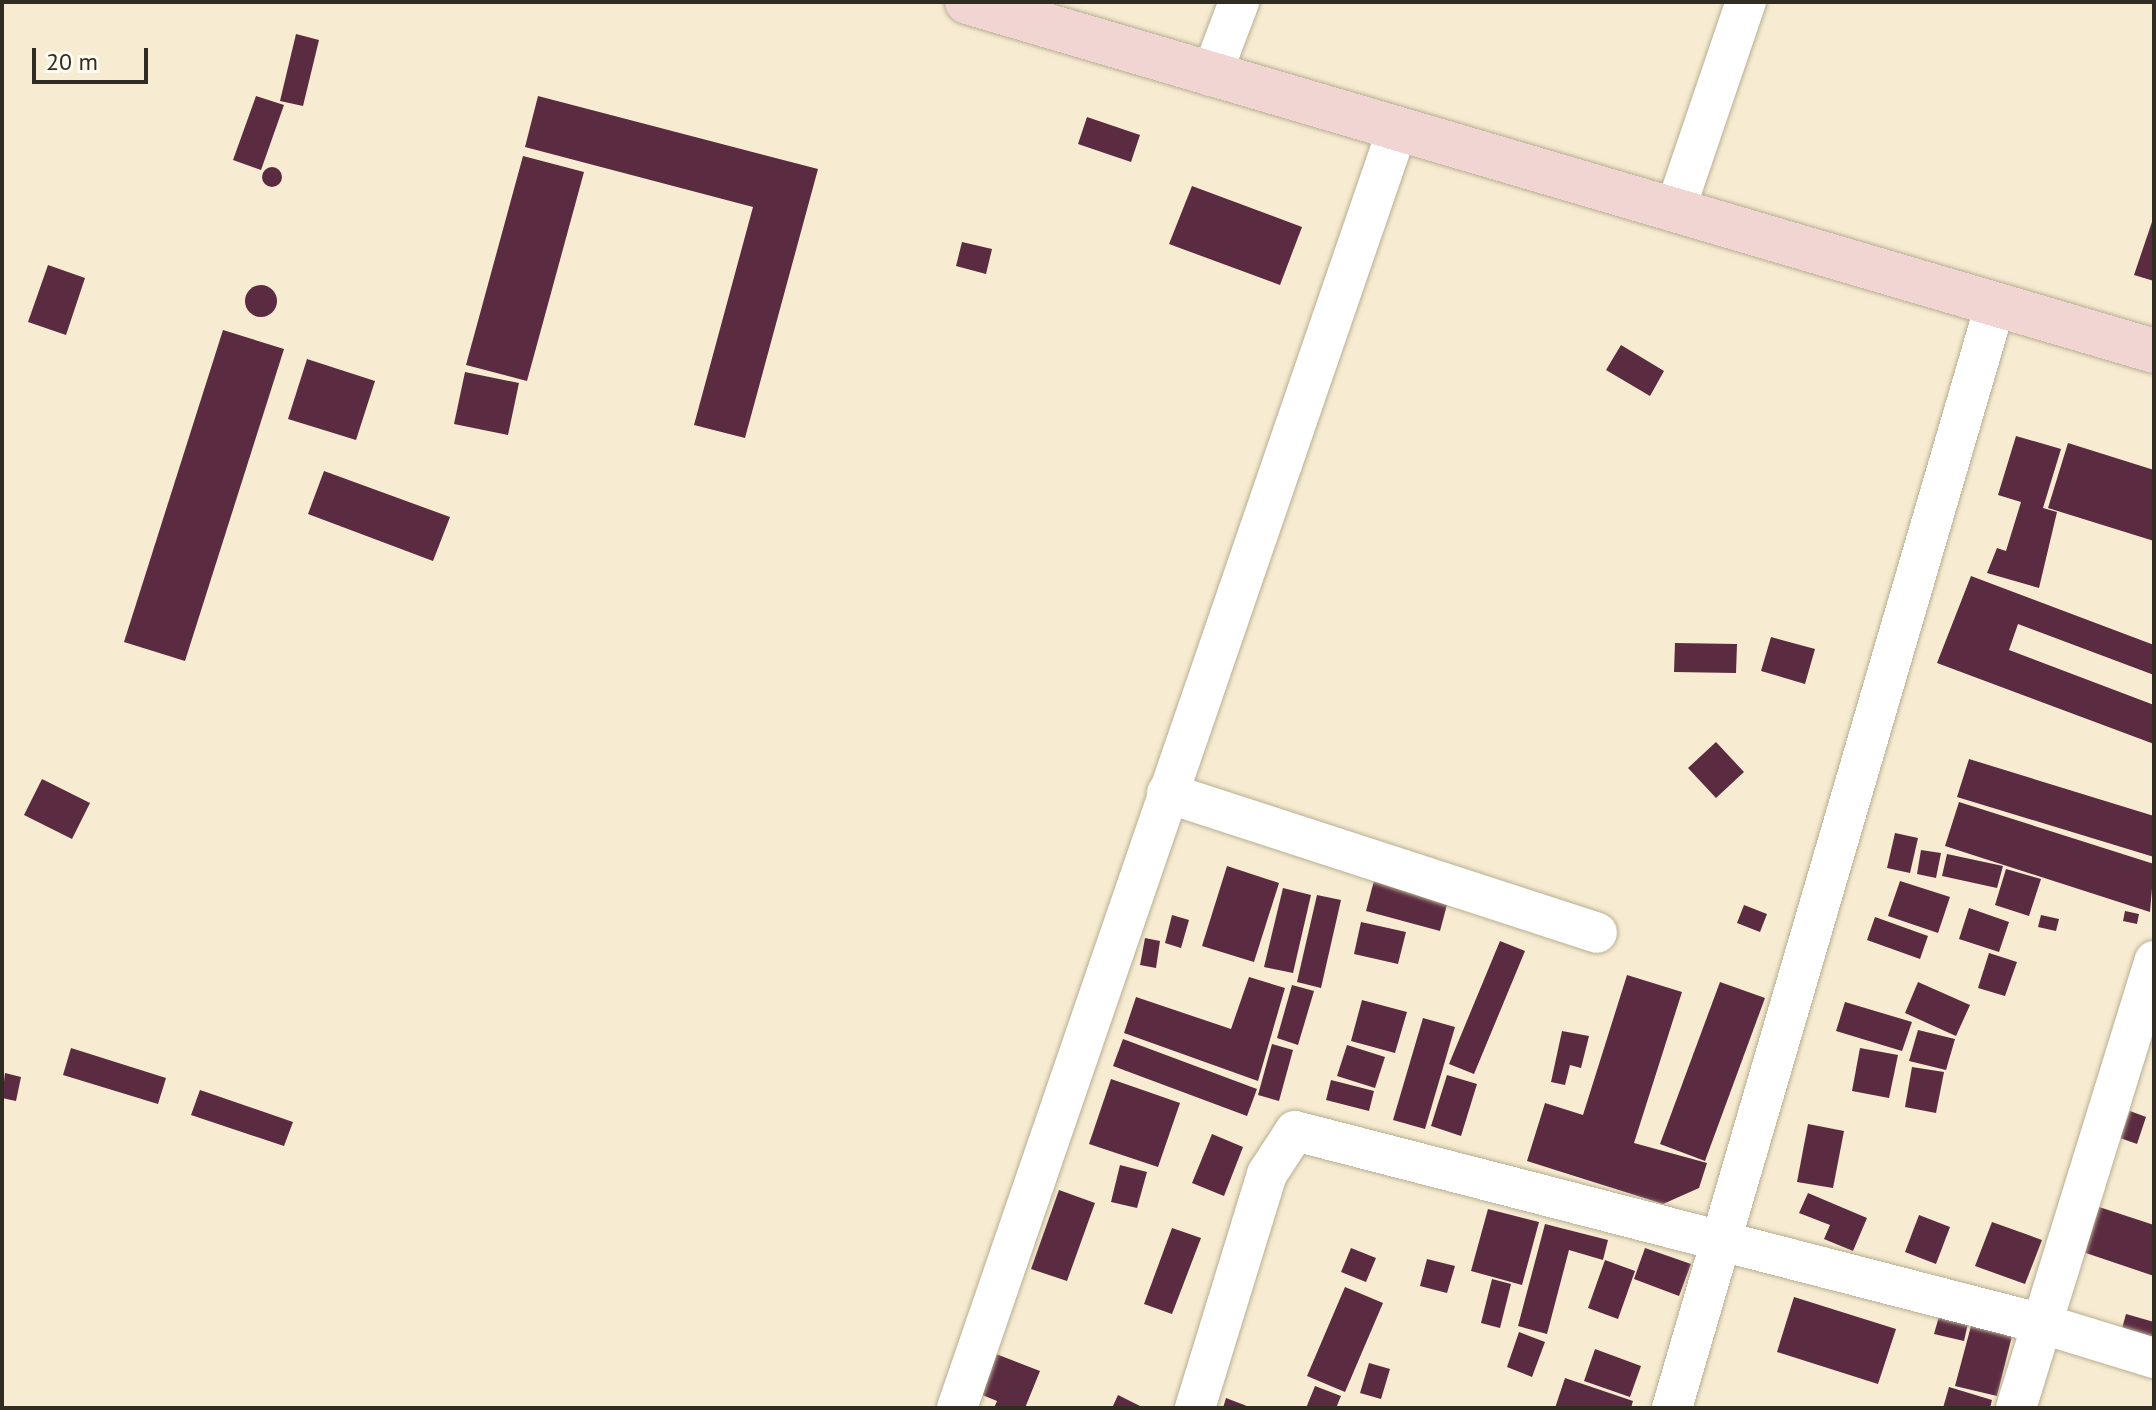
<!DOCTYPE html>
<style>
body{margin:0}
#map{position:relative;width:2156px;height:1410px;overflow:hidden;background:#f7ecd1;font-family:"PT Sans",sans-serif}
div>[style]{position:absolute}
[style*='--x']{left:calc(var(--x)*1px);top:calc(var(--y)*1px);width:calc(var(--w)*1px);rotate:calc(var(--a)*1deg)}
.building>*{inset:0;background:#5b2b41}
.round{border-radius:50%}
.roads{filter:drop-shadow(0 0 2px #b8ae94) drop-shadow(0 0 2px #b8ae94)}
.street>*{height:40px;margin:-20px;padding:0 20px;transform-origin:20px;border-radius:20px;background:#fff}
.secondary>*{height:44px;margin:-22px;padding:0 22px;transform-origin:22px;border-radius:22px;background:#f1d5d3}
span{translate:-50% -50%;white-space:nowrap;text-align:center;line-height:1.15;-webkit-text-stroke:8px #fefaef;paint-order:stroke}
.frame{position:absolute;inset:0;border:4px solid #302c22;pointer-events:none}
.scale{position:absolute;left:32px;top:48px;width:116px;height:36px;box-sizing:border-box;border:4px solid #302c22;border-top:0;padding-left:10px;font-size:24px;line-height:28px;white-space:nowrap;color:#302c22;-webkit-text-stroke:6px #fefaef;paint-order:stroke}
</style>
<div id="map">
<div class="building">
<div style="clip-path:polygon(296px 34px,319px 40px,303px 106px,280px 101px)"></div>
<div style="clip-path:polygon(256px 96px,284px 105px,261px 170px,233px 160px)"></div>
<div style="clip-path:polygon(538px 96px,818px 169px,745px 438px,694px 425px,753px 207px,525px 147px)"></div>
<div style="clip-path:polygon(1087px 117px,1140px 135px,1131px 162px,1078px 144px)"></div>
<div style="clip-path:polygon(523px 156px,584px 172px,527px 381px,466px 365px)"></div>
<div class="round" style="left:262px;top:167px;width:20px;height:20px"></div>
<div style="clip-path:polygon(1192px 186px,1302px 227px,1280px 285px,1169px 244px)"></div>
<div style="clip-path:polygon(2154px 216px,2154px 281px,2134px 275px)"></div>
<div style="clip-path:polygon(962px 242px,992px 249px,986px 274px,956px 266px)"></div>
<div style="clip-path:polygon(48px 265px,85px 278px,66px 335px,28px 322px)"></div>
<div class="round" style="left:245px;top:285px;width:32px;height:32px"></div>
<div style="clip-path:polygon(223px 330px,284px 349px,185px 661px,124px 642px)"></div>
<div style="clip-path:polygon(1621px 345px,1664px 371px,1650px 396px,1606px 370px)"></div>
<div style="clip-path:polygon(307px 359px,375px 381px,356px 440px,288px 419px)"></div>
<div style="clip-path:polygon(465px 372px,519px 383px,508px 435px,454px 424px)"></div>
<div style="clip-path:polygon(2016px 436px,2061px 449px,2043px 508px,2057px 512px,2039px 588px,1987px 573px,1997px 548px,2006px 551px,2021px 502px,1998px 495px)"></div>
<div style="clip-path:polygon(2068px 443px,2154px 470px,2154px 541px,2048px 508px)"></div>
<div style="clip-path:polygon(324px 471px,450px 517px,433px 561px,308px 514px)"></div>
<div style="clip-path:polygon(1971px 576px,2154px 645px,2154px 675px,2018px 624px,2009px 650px,2154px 705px,2154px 744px,1937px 663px)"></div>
<div style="clip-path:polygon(1771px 637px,1815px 649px,1805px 684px,1761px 671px)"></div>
<div style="clip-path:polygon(1675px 643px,1737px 644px,1736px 673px,1674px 672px)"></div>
<div style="clip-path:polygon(1716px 742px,1744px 772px,1716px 798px,1688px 768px)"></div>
<div style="clip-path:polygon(1969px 759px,2154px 816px,2154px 857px,1957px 797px)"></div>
<div style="clip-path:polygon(42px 779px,90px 803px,72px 839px,24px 815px)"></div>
<div style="clip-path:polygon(1959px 802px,2154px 864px,2150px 912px,1945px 846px)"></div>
<div style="clip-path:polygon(1895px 833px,1918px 838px,1910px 873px,1887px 868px)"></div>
<div style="clip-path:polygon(1921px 850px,1941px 853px,1936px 878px,1917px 874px)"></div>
<div style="clip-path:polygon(1947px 854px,2003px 866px,1997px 888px,1942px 876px)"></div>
<div style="clip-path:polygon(1227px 866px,1279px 883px,1254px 962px,1202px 946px)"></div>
<div style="clip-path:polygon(2006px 869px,2041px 879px,2029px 916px,1995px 905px)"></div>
<div style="clip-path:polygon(1375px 877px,1449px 897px,1440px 931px,1366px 911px)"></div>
<div style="clip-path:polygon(1900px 881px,1950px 897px,1938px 933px,1888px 916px)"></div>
<div style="clip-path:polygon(1283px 888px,1311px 895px,1293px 973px,1264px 967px)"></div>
<div style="clip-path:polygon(1317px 895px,1341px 900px,1321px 988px,1297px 982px)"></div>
<div style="clip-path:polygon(1744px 905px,1767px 914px,1760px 932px,1737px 923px)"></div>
<div style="clip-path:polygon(1969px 908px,2009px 922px,1999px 952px,1959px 939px)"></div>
<div style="clip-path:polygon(2125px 911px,2139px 914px,2137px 924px,2123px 921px)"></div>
<div style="clip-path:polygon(1172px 915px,1189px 920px,1181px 948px,1165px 943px)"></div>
<div style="clip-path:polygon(2041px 915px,2059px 919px,2056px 931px,2038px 927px)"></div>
<div style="clip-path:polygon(1875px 917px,1928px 936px,1920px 959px,1867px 940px)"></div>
<div style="clip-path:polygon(1361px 922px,1406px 932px,1398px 964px,1354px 954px)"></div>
<div style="clip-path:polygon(1145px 938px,1160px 941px,1156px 968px,1140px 965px)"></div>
<div style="clip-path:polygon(1500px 941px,1525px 951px,1474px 1074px,1449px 1064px)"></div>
<div style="clip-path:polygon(1989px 953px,2017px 962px,2005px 996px,1978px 988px)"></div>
<div style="clip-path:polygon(1627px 975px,1682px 992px,1634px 1143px,1707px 1163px,1699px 1188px,1663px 1204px,1527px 1161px,1545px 1103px,1583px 1115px)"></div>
<div style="clip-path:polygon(1249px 977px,1285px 988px,1258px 1081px,1124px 1033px,1136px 997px,1231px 1029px)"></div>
<div style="clip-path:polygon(1720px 982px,1765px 998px,1705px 1161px,1660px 1144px)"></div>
<div style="clip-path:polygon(1918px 982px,1970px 1005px,1956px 1036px,1905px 1013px)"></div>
<div style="clip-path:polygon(1292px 985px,1314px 991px,1298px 1045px,1277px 1038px)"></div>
<div style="clip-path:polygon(1362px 1000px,1407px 1012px,1395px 1053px,1351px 1041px)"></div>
<div style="clip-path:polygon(1845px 1002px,1912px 1022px,1902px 1051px,1836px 1031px)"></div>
<div style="clip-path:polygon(1423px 1018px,1455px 1027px,1425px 1129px,1393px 1120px)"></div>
<div style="clip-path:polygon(1918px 1030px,1955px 1039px,1946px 1070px,1909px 1061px)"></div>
<div style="clip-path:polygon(1562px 1031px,1589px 1036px,1581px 1068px,1570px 1065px,1565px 1085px,1551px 1082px)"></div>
<div style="clip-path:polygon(1123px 1039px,1257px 1089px,1247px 1116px,1113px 1066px)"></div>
<div style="clip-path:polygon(1272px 1044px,1293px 1050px,1279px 1101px,1258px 1095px)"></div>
<div style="clip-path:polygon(1347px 1045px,1385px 1057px,1375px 1088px,1337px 1076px)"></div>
<div style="clip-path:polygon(71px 1048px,166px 1078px,158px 1104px,63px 1075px)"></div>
<div style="clip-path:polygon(1860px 1048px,1898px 1055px,1889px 1098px,1852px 1091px)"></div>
<div style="clip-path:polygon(1912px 1067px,1944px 1072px,1936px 1113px,1905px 1107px)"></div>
<div style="clip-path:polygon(5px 1073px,21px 1077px,16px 1101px,2px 1098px)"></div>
<div style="clip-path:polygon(1447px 1075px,1477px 1084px,1461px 1136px,1431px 1126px)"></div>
<div style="clip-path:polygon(1111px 1079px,1180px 1103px,1158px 1167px,1089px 1144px)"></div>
<div style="clip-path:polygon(1331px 1080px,1374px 1091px,1369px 1111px,1326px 1100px)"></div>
<div style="clip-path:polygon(200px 1090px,293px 1122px,284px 1146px,191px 1115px)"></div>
<div style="clip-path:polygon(2130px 1111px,2146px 1117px,2137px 1144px,2120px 1138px)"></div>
<div style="clip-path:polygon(1808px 1124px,1844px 1131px,1833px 1188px,1797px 1182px)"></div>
<div style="clip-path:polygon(1212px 1134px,1243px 1147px,1224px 1196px,1192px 1183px)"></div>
<div style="clip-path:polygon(1120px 1165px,1147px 1172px,1137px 1208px,1111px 1202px)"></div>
<div style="clip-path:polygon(1059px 1190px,1095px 1203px,1067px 1281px,1031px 1269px)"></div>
<div style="clip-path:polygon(1808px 1193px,1867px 1218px,1853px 1251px,1824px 1239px,1830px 1225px,1799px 1213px)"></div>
<div style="clip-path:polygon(2096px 1206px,2154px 1225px,2154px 1276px,2080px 1251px)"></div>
<div style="clip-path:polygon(1488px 1209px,1539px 1222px,1522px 1285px,1471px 1271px)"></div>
<div style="clip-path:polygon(1919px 1215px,1950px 1227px,1936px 1264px,1905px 1252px)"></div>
<div style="clip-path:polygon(1992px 1222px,2042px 1240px,2025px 1284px,1975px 1266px)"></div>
<div style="clip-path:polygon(1545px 1224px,1608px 1240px,1603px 1260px,1569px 1250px,1547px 1334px,1518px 1326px)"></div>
<div style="clip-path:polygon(1172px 1228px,1201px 1238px,1172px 1314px,1144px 1304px)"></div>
<div style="clip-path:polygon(1351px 1248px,1376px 1258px,1366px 1282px,1341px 1272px)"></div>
<div style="clip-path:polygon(1645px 1248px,1691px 1264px,1679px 1296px,1634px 1279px)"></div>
<div style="clip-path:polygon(1427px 1259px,1455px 1266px,1447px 1293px,1420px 1286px)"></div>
<div style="clip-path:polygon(1605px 1260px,1635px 1271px,1618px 1319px,1588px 1308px)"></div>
<div style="clip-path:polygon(1492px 1279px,1511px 1284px,1500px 1328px,1481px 1323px)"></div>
<div style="clip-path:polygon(1345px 1287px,1383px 1303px,1345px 1392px,1307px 1376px)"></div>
<div style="clip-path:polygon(1794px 1297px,1896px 1329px,1878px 1384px,1777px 1352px)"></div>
<div style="clip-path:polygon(1940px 1313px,1969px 1319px,1964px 1341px,1934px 1334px)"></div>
<div style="clip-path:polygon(2126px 1314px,2154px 1322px,2154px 1341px,2121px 1332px)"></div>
<div style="clip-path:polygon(1971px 1326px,2012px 1336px,1997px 1396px,1955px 1386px)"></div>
<div style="clip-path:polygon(1519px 1332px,1545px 1342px,1532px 1377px,1507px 1367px)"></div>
<div style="clip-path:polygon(1595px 1349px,1641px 1366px,1630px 1397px,1584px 1381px)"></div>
<div style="clip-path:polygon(991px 1352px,1040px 1371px,1025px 1408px,994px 1408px,997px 1401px,975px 1392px)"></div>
<div style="clip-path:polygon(1369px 1363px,1390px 1369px,1381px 1399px,1360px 1393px)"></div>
<div style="clip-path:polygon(1565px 1378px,1633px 1401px,1631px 1408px,1555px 1408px)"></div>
<div style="clip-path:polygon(1315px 1386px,1341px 1396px,1336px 1408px,1306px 1408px)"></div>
<div style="clip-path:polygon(1949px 1387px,1992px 1400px,1990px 1408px,1943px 1408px)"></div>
<div style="clip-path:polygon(1118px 1395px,1144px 1408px,1112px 1408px)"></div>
<div style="clip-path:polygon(1226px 1398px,1252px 1408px,1223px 1408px)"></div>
</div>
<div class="roads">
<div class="street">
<div style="--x:1211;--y:76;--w:79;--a:-69.3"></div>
<div style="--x:1675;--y:210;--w:220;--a:-71.2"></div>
<div style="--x:1167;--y:793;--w:452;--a:18"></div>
<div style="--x:957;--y:1408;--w:1352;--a:-71"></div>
<div style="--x:1195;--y:1408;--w:245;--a:-72.9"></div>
<div style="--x:1267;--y:1174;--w:51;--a:-56.9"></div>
<div style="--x:1295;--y:1131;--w:772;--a:14.47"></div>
<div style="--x:2043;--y:1324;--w:116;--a:17"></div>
<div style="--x:1672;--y:1408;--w:1152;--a:-73.67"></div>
<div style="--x:2016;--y:1408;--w:468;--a:-72.8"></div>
</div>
<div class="secondary">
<div style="--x:967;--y:2;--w:1237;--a:16.38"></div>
</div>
</div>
<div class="frame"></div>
<div class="scale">20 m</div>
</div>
